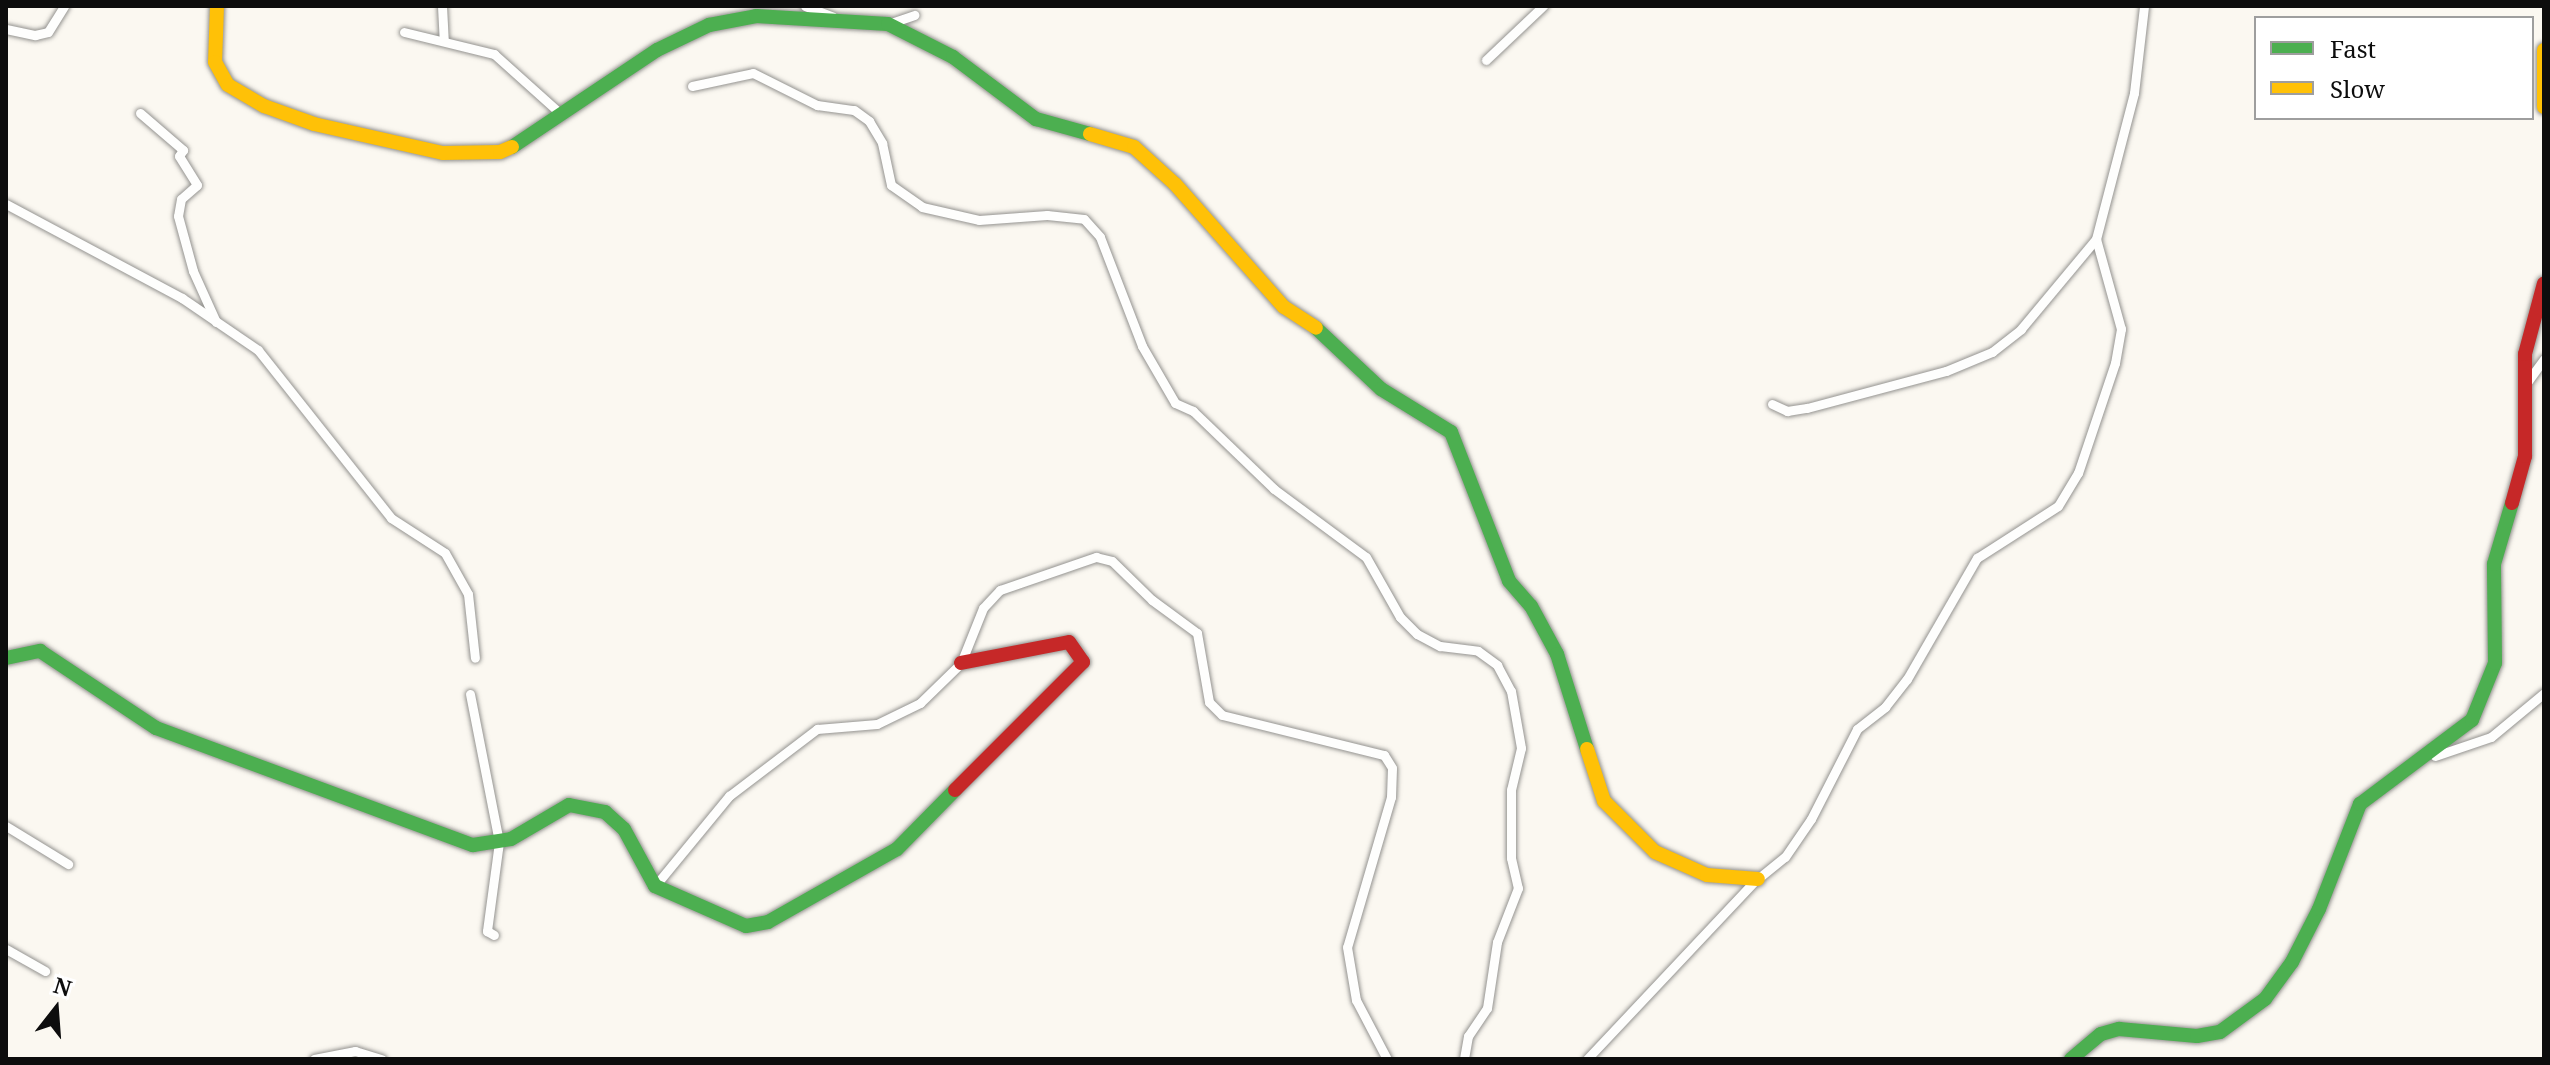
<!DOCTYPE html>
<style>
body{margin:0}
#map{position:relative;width:2550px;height:1065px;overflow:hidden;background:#fbf8f1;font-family:"Noto Serif",serif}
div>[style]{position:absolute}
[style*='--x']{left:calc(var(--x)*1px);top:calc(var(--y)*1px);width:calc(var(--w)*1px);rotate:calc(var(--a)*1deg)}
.roads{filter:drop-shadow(0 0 2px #949390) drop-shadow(0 0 2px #949390)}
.street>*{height:9px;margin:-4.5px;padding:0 4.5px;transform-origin:4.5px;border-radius:4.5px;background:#fefefd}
.fast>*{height:14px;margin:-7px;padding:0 7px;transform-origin:7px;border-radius:7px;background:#4caf50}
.slow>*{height:14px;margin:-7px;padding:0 7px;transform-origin:7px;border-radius:7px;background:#ffc107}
.jam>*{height:14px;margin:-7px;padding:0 7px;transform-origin:7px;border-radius:7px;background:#c62828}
span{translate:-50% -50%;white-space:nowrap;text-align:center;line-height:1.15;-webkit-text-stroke:8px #fff;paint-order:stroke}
.frame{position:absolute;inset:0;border:8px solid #0d0d0d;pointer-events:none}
.legend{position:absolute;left:2254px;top:16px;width:280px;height:104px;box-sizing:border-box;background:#fff;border:2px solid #9e9e9e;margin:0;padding:10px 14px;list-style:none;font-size:24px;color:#0d0d0d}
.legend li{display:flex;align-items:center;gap:16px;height:40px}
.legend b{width:40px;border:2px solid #9e9e9e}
.north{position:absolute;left:16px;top:969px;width:80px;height:80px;-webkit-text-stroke:6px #fff;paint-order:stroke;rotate:17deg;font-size:22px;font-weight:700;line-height:32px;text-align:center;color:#0d0d0d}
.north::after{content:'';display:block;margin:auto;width:28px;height:36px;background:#0d0d0d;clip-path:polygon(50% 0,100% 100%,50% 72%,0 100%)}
</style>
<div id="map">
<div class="roads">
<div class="street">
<div style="--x:442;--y:6;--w:34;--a:87"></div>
<div style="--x:805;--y:6;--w:30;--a:21"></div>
<div style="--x:888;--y:24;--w:28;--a:-19"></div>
<div style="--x:6;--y:29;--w:30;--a:12"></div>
<div style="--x:35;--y:35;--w:13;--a:-13"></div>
<div style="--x:48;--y:32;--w:31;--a:-58"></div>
<div style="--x:404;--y:32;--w:93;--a:13.7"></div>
<div style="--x:494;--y:54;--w:91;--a:41.9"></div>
<div style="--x:1486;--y:60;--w:79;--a:-43.5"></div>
<div style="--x:692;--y:86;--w:62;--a:-12"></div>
<div style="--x:753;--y:73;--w:72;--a:26.6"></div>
<div style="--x:817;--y:105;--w:37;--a:8"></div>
<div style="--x:854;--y:110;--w:19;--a:36"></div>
<div style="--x:869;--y:121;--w:26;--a:59"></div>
<div style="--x:882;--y:143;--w:43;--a:77.9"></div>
<div style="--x:891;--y:185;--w:38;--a:35"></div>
<div style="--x:922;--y:207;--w:58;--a:12.8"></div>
<div style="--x:979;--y:220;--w:68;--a:-4.2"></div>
<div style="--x:1047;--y:215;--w:37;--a:6"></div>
<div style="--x:1084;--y:219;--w:24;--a:48"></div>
<div style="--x:1100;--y:237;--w:117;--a:68.9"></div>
<div style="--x:1142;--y:346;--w:66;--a:59.9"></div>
<div style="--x:1175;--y:403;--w:20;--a:24"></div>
<div style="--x:1193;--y:411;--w:112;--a:43.9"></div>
<div style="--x:1274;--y:489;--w:114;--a:36.5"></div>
<div style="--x:1366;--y:557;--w:69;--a:60.5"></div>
<div style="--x:1400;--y:617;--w:24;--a:45"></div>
<div style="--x:1417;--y:634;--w:26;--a:28"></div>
<div style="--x:1440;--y:646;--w:38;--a:7"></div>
<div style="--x:1478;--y:651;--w:24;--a:36"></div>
<div style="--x:1497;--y:665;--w:30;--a:62"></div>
<div style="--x:1511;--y:691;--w:58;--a:80"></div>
<div style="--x:1521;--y:748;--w:43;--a:103.4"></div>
<div style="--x:1511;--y:790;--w:68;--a:90"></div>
<div style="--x:1511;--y:858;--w:31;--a:77"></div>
<div style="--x:1518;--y:888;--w:58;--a:111.3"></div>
<div style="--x:1497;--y:942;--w:67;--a:98.6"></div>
<div style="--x:1487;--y:1008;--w:34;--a:124"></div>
<div style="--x:1468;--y:1036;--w:23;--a:100"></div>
<div style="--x:140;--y:113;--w:57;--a:40.7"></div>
<div style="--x:183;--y:150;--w:7;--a:124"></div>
<div style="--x:179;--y:156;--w:34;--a:58"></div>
<div style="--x:197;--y:185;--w:21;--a:139"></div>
<div style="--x:181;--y:199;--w:17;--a:100"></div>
<div style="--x:178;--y:216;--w:57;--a:74.7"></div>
<div style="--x:193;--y:271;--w:56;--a:65.7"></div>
<div style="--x:6;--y:204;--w:200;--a:28.1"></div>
<div style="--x:182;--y:298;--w:92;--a:34.4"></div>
<div style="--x:258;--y:350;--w:214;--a:51.6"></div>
<div style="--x:391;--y:518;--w:64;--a:32.9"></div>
<div style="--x:445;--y:553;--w:47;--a:60.7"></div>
<div style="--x:468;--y:594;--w:64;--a:83.8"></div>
<div style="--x:2528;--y:381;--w:27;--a:-54"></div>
<div style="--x:1772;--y:404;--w:17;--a:25"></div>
<div style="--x:1787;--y:411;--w:20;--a:-9"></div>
<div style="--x:1807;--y:408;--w:144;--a:-14.9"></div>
<div style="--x:1946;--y:371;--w:50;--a:-22.4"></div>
<div style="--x:1992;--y:352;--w:37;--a:-38"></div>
<div style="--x:2021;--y:329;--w:117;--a:-50.2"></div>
<div style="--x:470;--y:694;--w:151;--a:78.9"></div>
<div style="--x:499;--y:842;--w:90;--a:97.7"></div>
<div style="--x:487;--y:931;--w:8;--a:30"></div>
<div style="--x:2435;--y:756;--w:59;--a:-18.7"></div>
<div style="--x:2491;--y:737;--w:69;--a:-39.7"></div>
<div style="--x:6;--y:826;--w:73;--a:31.5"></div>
<div style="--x:655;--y:886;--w:117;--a:-50.6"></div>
<div style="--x:729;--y:796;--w:111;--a:-37.3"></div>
<div style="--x:817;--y:729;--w:60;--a:-4.8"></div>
<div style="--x:877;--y:724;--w:48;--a:-26"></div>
<div style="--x:920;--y:703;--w:57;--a:-44.3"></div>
<div style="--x:961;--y:663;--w:59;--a:-68.2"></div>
<div style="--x:983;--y:608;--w:25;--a:-47"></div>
<div style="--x:1000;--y:590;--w:102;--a:-19"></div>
<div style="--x:1096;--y:557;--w:16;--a:14"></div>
<div style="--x:1112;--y:561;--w:56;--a:44.3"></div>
<div style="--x:1152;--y:600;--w:56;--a:36.3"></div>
<div style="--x:1197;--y:633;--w:70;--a:80.1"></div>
<div style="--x:1209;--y:702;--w:18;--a:45"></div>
<div style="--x:1222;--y:715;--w:167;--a:13.9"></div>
<div style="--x:1384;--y:755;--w:15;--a:58"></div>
<div style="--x:1392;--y:768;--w:29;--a:92"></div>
<div style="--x:1391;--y:797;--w:156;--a:106.3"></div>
<div style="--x:1347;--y:947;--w:54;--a:80.4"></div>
<div style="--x:1356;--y:1000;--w:67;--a:62.3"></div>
<div style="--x:6;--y:949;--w:45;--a:29.4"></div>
<div style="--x:314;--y:1059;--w:42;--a:-11"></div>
<div style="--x:355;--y:1051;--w:28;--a:17"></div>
<div style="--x:1587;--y:1059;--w:245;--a:-46.7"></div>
<div style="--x:1755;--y:881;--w:38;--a:-39"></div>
<div style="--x:1785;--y:857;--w:46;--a:-55.6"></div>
<div style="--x:1811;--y:819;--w:101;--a:-62.9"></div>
<div style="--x:1857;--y:729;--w:36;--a:-38"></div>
<div style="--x:1885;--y:707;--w:36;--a:-52"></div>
<div style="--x:1907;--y:679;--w:140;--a:-60"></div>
<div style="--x:1977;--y:558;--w:96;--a:-32.7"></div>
<div style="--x:2058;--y:506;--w:39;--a:-59"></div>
<div style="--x:2078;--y:473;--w:116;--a:-71.4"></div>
<div style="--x:2115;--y:363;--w:35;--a:-80"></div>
<div style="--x:2121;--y:329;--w:93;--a:-105.5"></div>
<div style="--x:2096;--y:239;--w:151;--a:-75.4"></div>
<div style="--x:2134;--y:93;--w:88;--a:-83.4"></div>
</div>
<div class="fast">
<div style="--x:512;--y:147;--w:174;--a:-33.8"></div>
<div style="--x:657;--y:50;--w:58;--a:-25.7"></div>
<div style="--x:709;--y:25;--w:48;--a:-10.8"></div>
<div style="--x:756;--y:16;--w:132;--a:3.5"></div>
<div style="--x:888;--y:24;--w:73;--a:26.9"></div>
<div style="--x:953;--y:57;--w:104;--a:36.8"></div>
<div style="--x:1036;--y:119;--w:56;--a:15.5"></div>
<div style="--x:1316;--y:328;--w:89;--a:43.2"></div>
<div style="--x:1381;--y:389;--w:82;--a:31.6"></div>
<div style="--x:1451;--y:432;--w:160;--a:68.7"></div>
<div style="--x:1509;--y:581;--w:33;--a:49"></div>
<div style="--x:1531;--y:606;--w:55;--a:61.6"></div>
<div style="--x:1557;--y:654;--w:100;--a:72.5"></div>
<div style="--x:6;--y:658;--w:35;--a:-12"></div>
<div style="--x:40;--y:651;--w:139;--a:33.6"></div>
<div style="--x:156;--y:728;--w:338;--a:20.3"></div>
<div style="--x:473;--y:845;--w:38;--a:-9"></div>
<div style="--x:511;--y:839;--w:67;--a:-30.4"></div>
<div style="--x:569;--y:805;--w:37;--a:11"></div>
<div style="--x:605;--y:812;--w:25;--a:42"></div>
<div style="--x:624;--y:829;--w:65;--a:61.5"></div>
<div style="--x:655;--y:886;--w:99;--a:23.7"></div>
<div style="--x:746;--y:926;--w:22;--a:-10"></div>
<div style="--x:768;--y:922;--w:148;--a:-29.5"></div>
<div style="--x:897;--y:849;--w:83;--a:-45.5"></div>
<div style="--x:2071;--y:1059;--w:39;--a:-40"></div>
<div style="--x:2101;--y:1034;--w:19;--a:-16"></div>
<div style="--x:2119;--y:1029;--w:78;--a:5.1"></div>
<div style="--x:2197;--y:1036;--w:23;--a:-10"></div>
<div style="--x:2220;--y:1032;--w:56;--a:-36.3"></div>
<div style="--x:2265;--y:999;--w:46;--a:-53.9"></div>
<div style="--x:2292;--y:962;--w:59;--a:-63"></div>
<div style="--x:2319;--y:909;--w:113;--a:-68.7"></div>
<div style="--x:2360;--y:804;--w:140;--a:-36.9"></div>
<div style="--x:2472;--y:720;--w:61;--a:-68"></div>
<div style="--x:2495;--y:663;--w:99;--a:-90.6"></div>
<div style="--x:2494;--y:564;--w:64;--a:-73.6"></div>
</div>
<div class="slow">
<div style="--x:217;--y:6;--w:56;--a:92"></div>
<div style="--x:215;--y:62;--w:26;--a:61"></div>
<div style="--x:228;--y:85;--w:42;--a:30.3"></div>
<div style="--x:264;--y:106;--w:53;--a:19.8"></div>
<div style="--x:314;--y:124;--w:132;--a:12.7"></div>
<div style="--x:443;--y:153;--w:57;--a:-1"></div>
<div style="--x:500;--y:152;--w:13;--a:-23"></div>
<div style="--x:2544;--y:50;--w:57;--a:90"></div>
<div style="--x:1090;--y:134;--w:46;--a:16.5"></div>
<div style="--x:1134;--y:147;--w:55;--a:42.1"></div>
<div style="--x:1175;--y:184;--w:164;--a:48.5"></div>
<div style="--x:1284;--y:307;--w:38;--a:33"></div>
<div style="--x:1587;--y:749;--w:55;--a:71.9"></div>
<div style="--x:1604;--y:801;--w:72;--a:45"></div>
<div style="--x:1655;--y:852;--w:57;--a:23.9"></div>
<div style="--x:1707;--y:875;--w:51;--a:4.5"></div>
</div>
<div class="jam">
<div style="--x:2512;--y:503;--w:49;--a:-74.5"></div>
<div style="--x:2525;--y:456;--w:102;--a:-90"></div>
<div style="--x:2525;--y:354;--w:73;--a:-75"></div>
<div style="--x:955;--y:790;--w:181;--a:-45"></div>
<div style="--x:1083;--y:662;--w:24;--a:-125"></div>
<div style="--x:1069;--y:642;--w:110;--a:169"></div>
</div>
</div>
<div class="frame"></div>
<ul class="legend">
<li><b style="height:10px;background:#4caf50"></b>Fast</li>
<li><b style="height:10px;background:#ffc107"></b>Slow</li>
</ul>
<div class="north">N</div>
</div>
